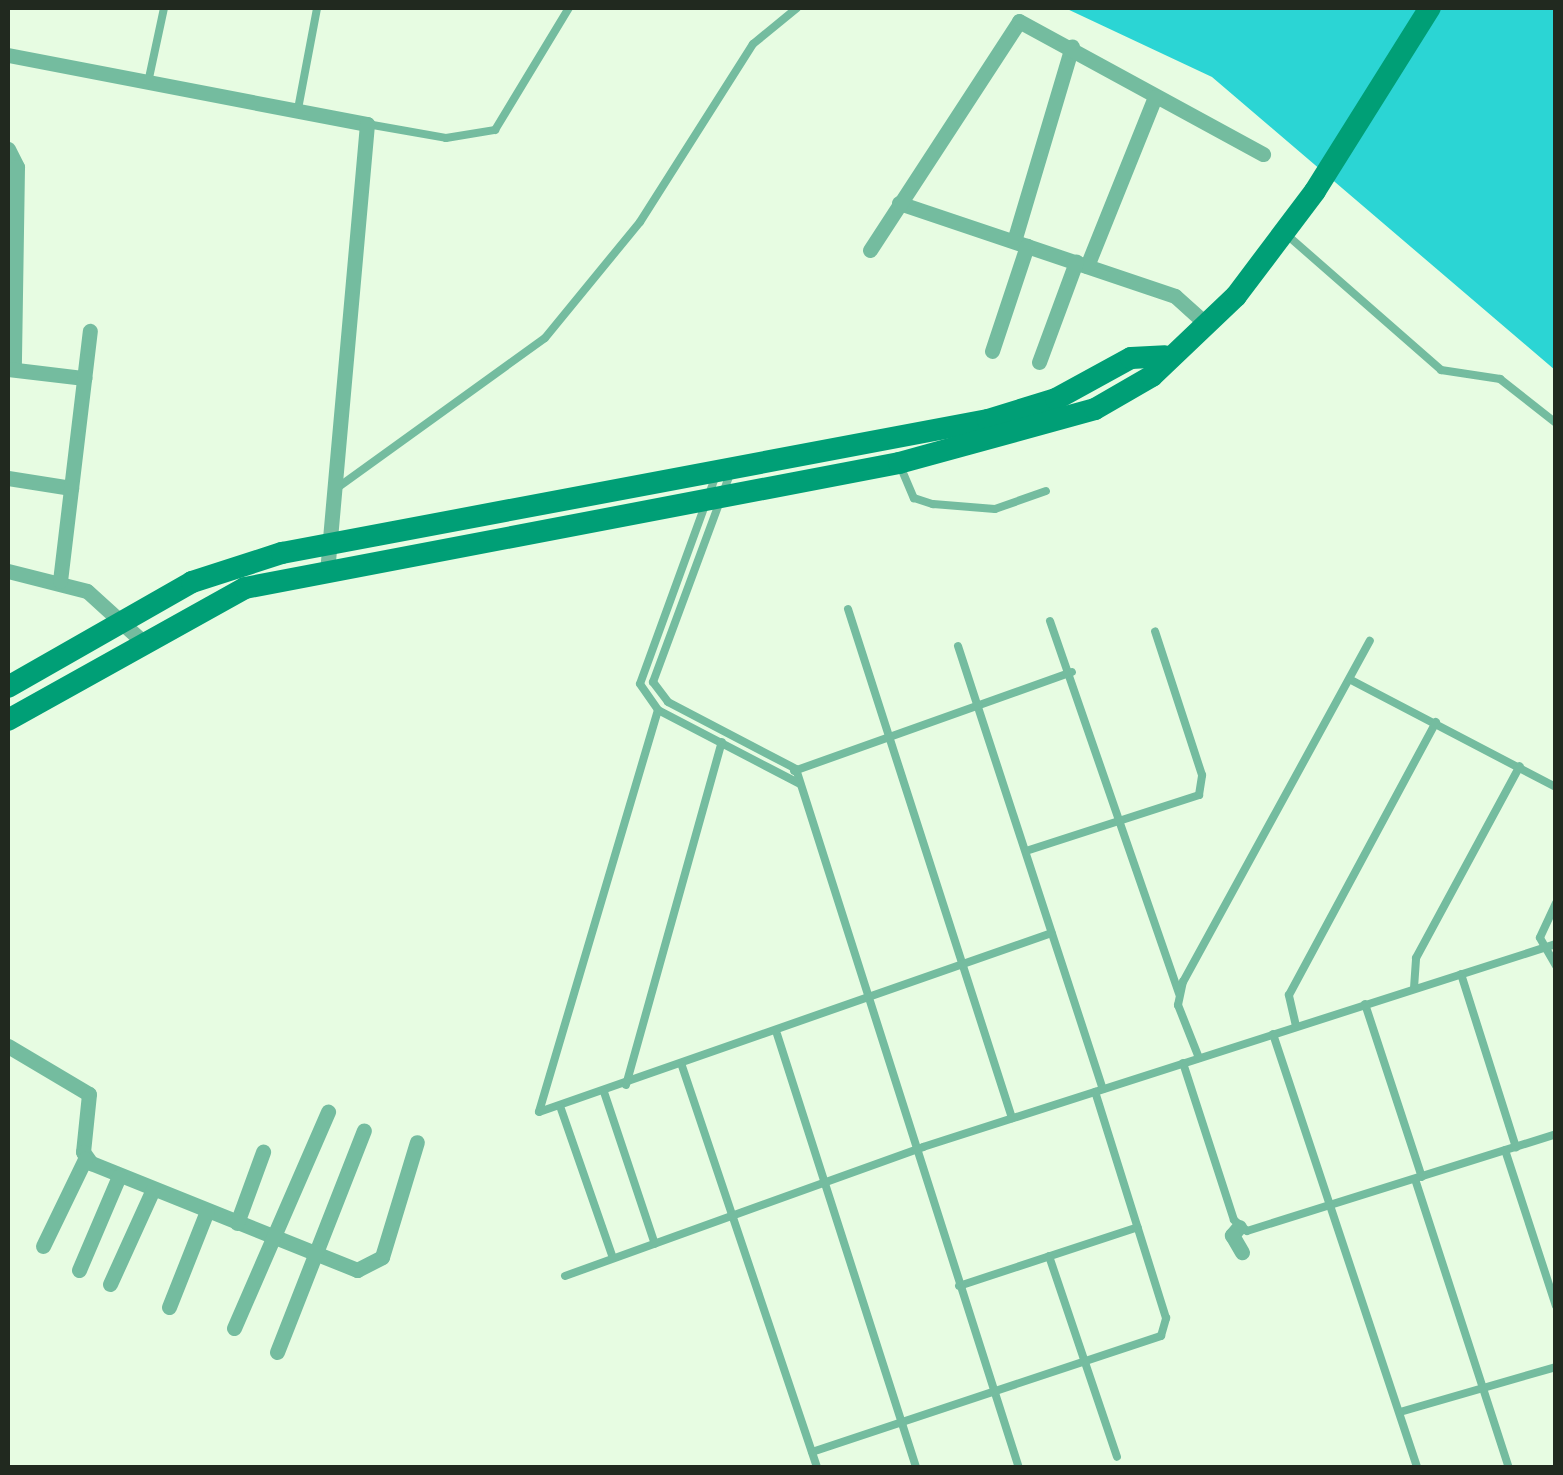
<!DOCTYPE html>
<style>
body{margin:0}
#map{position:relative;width:1563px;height:1475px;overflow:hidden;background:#e7fce2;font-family:"Libre Baskerville",serif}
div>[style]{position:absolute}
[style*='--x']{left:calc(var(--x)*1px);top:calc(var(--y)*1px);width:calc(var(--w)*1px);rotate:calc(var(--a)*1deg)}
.water>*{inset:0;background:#2bd5d4}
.lane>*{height:8px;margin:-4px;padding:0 4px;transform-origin:4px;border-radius:4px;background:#74bc9f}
.street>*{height:15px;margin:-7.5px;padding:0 7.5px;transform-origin:7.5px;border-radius:7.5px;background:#74bc9f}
.secondary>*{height:22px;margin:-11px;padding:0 11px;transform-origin:11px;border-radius:11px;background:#009f76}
span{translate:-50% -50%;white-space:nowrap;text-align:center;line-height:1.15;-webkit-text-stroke:8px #e7fce2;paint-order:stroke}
.frame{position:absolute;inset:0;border:10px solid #21291f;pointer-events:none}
</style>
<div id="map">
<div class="water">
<div style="clip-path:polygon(1065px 8px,1555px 8px,1555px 370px,1212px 77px)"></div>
</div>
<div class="lane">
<div style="--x:149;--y:78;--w:72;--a:-77.9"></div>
<div style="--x:298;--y:109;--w:103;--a:-79.3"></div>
<div style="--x:367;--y:124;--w:80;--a:10"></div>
<div style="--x:446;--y:138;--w:50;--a:-9.3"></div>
<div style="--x:495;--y:130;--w:143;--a:-58.8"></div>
<div style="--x:1287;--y:235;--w:205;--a:41.2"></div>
<div style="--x:1441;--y:370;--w:60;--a:8.7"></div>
<div style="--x:1500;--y:379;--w:71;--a:38.2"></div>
<div style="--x:901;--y:468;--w:33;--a:67"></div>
<div style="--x:914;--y:498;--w:20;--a:18"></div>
<div style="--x:933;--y:504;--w:62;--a:4.6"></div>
<div style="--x:995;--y:509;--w:54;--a:-19.4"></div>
<div style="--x:730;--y:474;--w:222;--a:110.3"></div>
<div style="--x:653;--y:682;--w:25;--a:53"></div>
<div style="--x:668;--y:702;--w:144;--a:27.6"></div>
<div style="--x:796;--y:769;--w:734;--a:72.31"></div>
<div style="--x:716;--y:475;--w:222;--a:110"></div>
<div style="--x:640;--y:684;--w:32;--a:55"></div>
<div style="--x:658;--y:710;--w:160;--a:27.5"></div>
<div style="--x:337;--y:488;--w:256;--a:-35.8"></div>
<div style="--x:545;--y:338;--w:150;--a:-50.7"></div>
<div style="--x:640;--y:222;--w:211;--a:-57.6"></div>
<div style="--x:753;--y:44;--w:57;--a:-39.3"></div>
<div style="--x:848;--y:609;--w:535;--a:72.14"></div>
<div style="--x:1050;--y:621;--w:395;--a:70.9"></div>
<div style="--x:958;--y:646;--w:466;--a:71.9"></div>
<div style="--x:1351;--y:680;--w:231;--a:27.6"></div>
<div style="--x:658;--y:710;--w:419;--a:106.5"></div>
<div style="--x:539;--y:1112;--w:543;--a:-19.24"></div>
<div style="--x:794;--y:771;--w:295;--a:-19.6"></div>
<div style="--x:1026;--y:851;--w:182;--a:-17.9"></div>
<div style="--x:1199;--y:795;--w:20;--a:-81"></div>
<div style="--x:1202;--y:775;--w:151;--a:-108.1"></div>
<div style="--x:1556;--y:903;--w:38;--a:115"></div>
<div style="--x:1540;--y:938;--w:32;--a:60"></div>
<div style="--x:1461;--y:974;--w:182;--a:72.4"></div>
<div style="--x:1414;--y:988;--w:30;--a:-86"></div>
<div style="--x:1416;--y:958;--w:218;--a:-61.6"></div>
<div style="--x:1365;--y:1004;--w:182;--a:71.8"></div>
<div style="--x:1296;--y:1026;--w:32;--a:-103"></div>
<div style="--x:1289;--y:995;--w:310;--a:-61.7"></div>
<div style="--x:777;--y:1034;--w:456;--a:72.2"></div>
<div style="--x:1273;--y:1034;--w:457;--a:71.6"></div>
<div style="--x:1199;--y:1058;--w:57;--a:-111.6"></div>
<div style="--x:1178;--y:1005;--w:24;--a:-78"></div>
<div style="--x:1183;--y:982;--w:389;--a:-61.3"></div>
<div style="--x:1183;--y:1063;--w:165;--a:72"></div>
<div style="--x:1234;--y:1220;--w:17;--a:40"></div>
<div style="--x:1247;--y:1231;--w:324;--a:-17.4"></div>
<div style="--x:682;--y:1066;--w:424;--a:71.4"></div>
<div style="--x:626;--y:1085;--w:356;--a:-74.4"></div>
<div style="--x:604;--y:1092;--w:160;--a:71.5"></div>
<div style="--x:560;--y:1106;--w:161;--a:70.8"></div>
<div style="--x:1505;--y:1150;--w:164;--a:71.9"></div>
<div style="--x:1415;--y:1179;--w:304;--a:72"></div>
<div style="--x:1049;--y:1256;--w:212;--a:71.3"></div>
<div style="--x:565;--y:1276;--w:381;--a:-19.8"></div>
<div style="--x:923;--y:1147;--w:665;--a:-17.78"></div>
<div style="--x:959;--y:1286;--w:188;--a:-18.2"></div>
<div style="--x:1400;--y:1412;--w:162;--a:-16.1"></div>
<div style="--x:812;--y:1452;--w:368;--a:-18.4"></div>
<div style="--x:1161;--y:1336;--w:19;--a:-74"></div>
<div style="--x:1166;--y:1318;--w:237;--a:-107.4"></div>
</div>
<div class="street">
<div style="--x:8;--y:55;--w:366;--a:10.9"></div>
<div style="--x:367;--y:124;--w:449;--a:95.1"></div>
<div style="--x:8;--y:149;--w:20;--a:63"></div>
<div style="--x:17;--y:167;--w:202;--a:90.9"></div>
<div style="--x:899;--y:203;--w:291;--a:18.6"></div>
<div style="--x:1175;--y:296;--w:39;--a:42"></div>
<div style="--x:1014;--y:241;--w:203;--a:-73.4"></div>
<div style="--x:870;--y:250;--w:273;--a:-56.9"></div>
<div style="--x:1019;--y:21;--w:278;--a:28.6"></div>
<div style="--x:1087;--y:266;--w:182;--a:-68.1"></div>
<div style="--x:992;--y:351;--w:111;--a:-71.6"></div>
<div style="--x:1039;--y:362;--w:107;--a:-69.7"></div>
<div style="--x:8;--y:369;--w:77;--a:6.8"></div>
<div style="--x:8;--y:478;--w:64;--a:9"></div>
<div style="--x:8;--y:571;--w:81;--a:14.2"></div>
<div style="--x:87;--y:591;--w:76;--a:42.3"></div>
<div style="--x:60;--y:581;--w:252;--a:-83.2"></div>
<div style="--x:8;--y:1046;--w:94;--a:30.7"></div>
<div style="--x:89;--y:1094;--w:58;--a:95.9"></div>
<div style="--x:83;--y:1152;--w:14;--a:54"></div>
<div style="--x:91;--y:1163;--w:287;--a:21.9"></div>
<div style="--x:357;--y:1270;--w:28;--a:-27"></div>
<div style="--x:382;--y:1257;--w:120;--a:-73.1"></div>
<div style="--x:237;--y:1223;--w:76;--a:-69.9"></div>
<div style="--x:1239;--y:1227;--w:11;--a:131"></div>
<div style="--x:1232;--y:1235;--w:20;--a:60"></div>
<div style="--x:43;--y:1246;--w:97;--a:-64.2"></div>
<div style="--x:79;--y:1270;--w:102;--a:-66.9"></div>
<div style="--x:110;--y:1284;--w:104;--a:-65.6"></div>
<div style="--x:169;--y:1307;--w:103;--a:-68.4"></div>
<div style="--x:234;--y:1328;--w:236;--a:-66.5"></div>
<div style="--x:277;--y:1352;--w:238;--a:-68.6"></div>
</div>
<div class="secondary">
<div style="--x:8;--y:687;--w:212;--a:-29.7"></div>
<div style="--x:192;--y:582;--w:95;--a:-17.9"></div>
<div style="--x:282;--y:553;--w:718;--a:-10.67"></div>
<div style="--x:988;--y:420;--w:71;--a:-17.2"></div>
<div style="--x:1056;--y:399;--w:85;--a:-28.7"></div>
<div style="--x:1131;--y:358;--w:34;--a:-3"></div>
<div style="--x:8;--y:720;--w:271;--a:-29.1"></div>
<div style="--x:245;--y:588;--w:666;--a:-10.82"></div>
<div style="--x:899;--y:463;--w:203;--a:-15.4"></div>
<div style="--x:1095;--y:409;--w:66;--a:-30.1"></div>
<div style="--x:1152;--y:376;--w:116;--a:-43.6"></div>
<div style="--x:1236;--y:296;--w:131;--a:-53"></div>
<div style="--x:1315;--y:191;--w:216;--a:-57.9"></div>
</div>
<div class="frame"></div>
</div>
